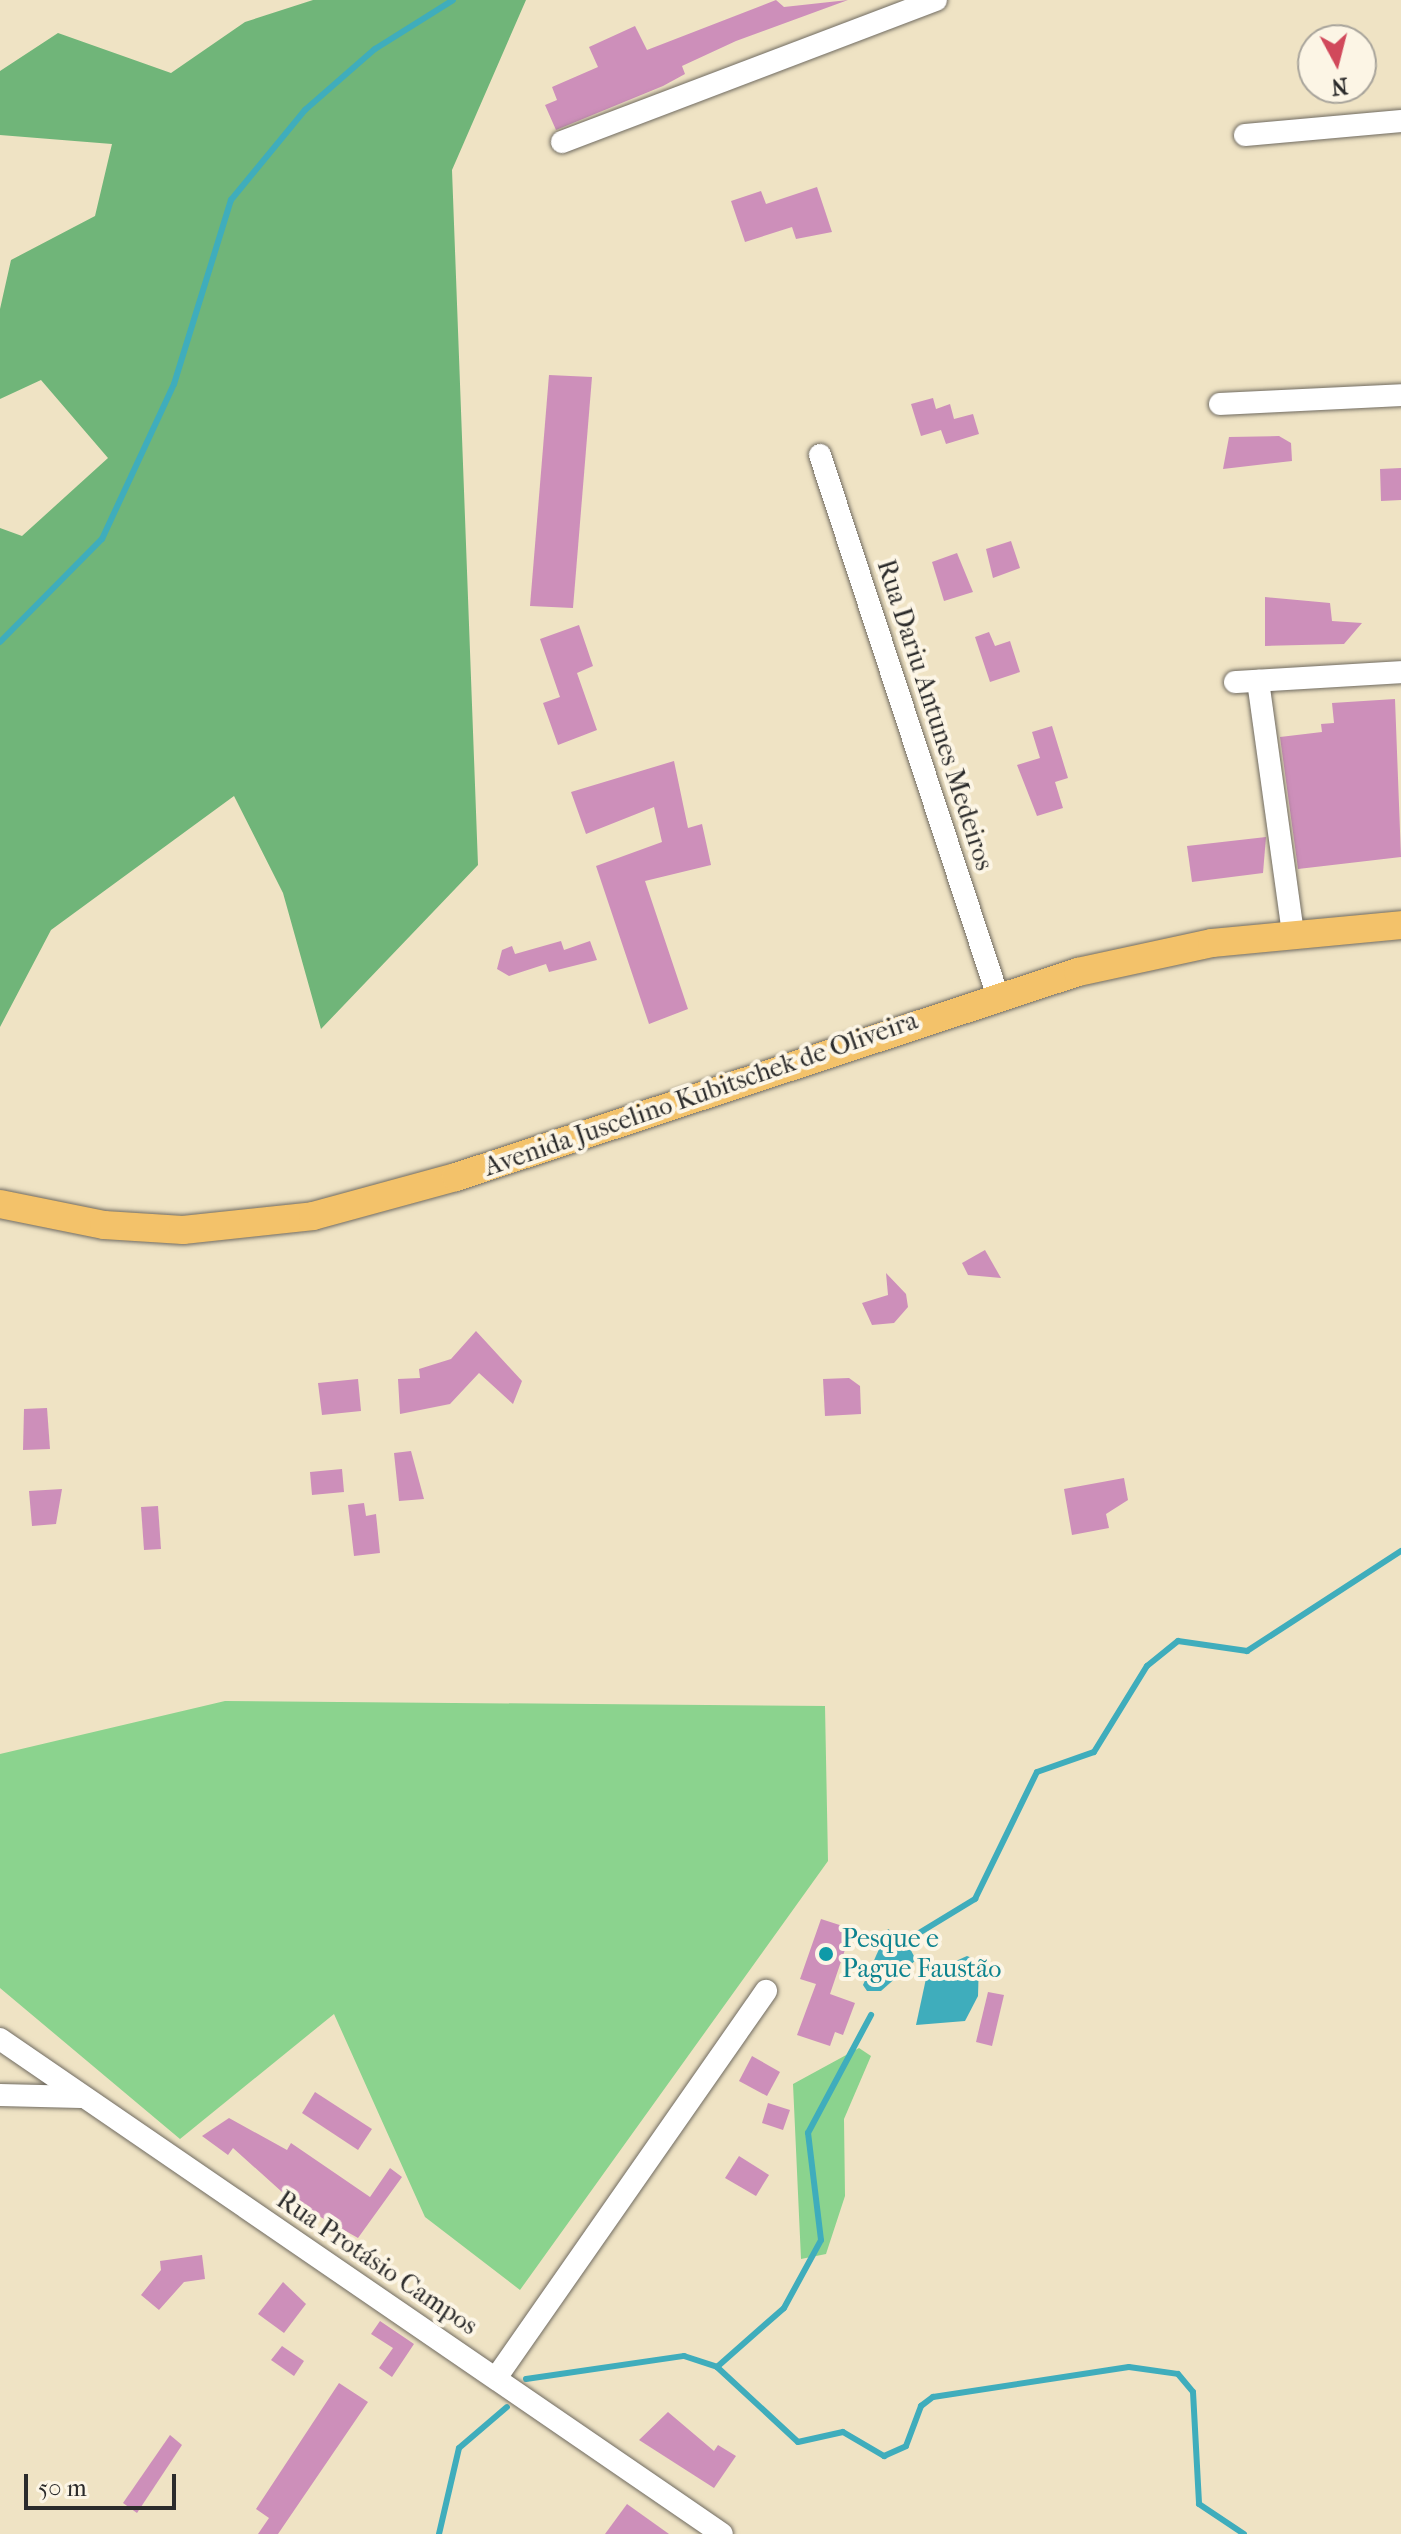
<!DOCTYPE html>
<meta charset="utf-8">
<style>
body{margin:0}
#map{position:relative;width:1401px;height:2534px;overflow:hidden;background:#efe3c4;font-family:"IM FELL French Canon",serif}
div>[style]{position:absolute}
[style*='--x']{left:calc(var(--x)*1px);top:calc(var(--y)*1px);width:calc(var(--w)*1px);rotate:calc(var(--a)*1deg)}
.green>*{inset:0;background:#8bd38e}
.forest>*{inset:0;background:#70b579}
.water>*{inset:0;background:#3fadbc}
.stream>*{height:6px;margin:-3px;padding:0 3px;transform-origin:3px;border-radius:3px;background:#3fadbc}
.building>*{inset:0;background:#cd8fba}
.roads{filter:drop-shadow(0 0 2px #706b61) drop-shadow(0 0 2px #706b61)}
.minor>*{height:22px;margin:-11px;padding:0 11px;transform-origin:11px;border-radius:11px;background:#fff}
.major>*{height:28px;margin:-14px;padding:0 14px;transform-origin:14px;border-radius:14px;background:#f3c26a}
.dots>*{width:22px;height:22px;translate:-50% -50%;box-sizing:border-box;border:4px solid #fcf5e5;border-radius:50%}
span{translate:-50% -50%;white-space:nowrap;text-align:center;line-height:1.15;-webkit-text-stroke:8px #fcf5e5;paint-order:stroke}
.street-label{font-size:26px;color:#2b2b2b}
.culture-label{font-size:26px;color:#0d838f}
.left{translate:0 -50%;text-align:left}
.north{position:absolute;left:1297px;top:24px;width:80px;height:80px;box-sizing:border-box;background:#fcf5e5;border:2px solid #a8a49b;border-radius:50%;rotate:173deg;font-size:22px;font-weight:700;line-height:32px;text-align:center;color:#2b2b2b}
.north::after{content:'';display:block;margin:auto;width:28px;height:36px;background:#d1495b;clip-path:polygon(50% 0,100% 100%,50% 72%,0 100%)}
.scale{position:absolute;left:24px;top:2474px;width:152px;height:36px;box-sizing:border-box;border:4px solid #2b2b2b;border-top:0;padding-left:10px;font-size:24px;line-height:28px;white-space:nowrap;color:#2b2b2b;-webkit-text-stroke:6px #fcf5e5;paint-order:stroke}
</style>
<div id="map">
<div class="green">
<div style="clip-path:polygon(225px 1701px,825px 1706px,828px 1861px,520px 2290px,425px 2217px,334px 2014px,180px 2139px,0 1988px,0 1754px)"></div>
<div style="clip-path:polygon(859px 2048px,871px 2056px,844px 2119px,845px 2196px,826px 2254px,801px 2259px,793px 2084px)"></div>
</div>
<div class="forest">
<div style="clip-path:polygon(313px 0,526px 0,452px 170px,478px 865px,321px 1029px,283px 893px,234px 796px,51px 930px,0 1027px,0 528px,22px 536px,108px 458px,41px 380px,0 399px,0 309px,11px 260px,95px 216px,112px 144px,0 135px,0 71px,58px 33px,171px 73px,245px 22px)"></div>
</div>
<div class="water">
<div style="clip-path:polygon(888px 1929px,905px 1939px,916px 1960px,881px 1991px,867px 1991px,863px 1985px)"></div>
<div style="clip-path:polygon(967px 1956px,979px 1961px,978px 1996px,965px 2021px,916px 2025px,927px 1974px)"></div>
</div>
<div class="stream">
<div style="--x:0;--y:642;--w:145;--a:-45.3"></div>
<div style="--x:102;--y:539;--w:171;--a:-65.1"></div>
<div style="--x:174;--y:384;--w:193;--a:-72.8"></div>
<div style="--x:231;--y:200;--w:117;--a:-50.6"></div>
<div style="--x:305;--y:110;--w:93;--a:-41.1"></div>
<div style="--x:375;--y:49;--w:92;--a:-32.1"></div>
<div style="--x:901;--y:1944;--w:87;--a:-31.3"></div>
<div style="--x:975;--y:1899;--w:141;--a:-64"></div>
<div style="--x:1037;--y:1772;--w:60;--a:-19.3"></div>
<div style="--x:1094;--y:1752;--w:101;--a:-58.4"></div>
<div style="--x:1147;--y:1666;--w:40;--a:-39"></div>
<div style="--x:1178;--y:1641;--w:70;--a:8.2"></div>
<div style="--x:1247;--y:1651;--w:184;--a:-33"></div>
<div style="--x:717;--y:2367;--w:110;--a:42.8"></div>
<div style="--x:798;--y:2442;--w:46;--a:-12.5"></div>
<div style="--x:843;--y:2432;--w:48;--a:30.3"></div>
<div style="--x:884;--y:2456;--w:24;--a:-24"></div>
<div style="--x:906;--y:2446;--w:43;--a:-69.4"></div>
<div style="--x:921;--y:2406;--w:15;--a:-37"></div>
<div style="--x:933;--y:2397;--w:198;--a:-8.7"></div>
<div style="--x:1129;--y:2367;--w:49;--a:8.1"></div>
<div style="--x:1178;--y:2374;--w:23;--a:50"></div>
<div style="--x:1193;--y:2392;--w:112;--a:86.9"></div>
<div style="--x:1199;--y:2504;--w:54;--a:33.7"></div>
<div style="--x:526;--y:2379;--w:160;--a:-8.3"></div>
<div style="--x:684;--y:2356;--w:35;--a:18"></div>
<div style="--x:717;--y:2367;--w:89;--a:-41.4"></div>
<div style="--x:784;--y:2308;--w:77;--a:-61.4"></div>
<div style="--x:821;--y:2240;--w:108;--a:-96.9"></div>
<div style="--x:808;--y:2133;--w:134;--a:-61.9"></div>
<div style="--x:439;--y:2534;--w:88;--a:-76.9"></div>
<div style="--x:459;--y:2448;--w:63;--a:-40.5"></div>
</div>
<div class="building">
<div style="clip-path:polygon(776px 0,784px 7px,848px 0,736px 41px,682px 66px,685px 74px,663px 86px,556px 130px,545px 105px,557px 100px,552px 87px,598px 67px,589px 47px,635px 26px,647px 50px)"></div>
<div style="clip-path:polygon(817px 187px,832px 232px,796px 239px,792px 227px,745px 242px,731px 201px,761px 191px,766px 204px)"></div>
<div style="clip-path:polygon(549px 375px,592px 377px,573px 608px,530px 606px)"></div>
<div style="clip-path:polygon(933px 398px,936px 409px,950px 404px,954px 419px,973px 414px,979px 434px,946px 444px,941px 430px,921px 436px,911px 404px)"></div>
<div style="clip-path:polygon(1279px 436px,1291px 443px,1292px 461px,1223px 469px,1229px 437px)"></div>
<div style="clip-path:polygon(1401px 468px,1401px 500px,1381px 501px,1380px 469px)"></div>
<div style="clip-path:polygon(1011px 541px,1020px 568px,993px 578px,986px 549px)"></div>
<div style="clip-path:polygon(957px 553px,973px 592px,944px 601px,932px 562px)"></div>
<div style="clip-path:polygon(1265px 597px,1330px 603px,1332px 621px,1362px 623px,1344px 644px,1265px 646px)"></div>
<div style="clip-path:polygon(579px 625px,593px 666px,577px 673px,597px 730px,558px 745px,543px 703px,560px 697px,540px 639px)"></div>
<div style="clip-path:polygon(989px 632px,995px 646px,1010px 641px,1020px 672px,990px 682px,975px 637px)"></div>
<div style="clip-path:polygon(1395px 699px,1401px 857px,1298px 869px,1280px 737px,1322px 732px,1321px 724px,1334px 723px,1332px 703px)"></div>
<div style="clip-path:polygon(1052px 726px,1068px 778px,1055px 782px,1063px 808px,1037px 816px,1017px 765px,1040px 758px,1032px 732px)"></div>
<div style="clip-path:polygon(674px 761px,688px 828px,702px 824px,711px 865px,645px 881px,688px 1009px,649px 1024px,596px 866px,662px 842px,654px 807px,586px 834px,571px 792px)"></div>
<div style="clip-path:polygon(1266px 837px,1263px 873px,1192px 882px,1187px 846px)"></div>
<div style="clip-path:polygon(561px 941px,564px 950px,590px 941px,597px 960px,549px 972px,546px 964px,509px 976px,497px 969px,502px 950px,512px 946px,515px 954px)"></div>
<div style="clip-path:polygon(985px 1250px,1001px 1278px,968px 1275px,962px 1263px)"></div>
<div style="clip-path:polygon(886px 1273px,906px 1294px,908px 1307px,894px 1323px,872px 1325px,862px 1303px,888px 1295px)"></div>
<div style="clip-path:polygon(476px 1331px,522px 1381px,513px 1404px,479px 1373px,450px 1404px,400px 1414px,398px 1379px,420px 1378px,419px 1369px,451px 1359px)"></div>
<div style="clip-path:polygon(849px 1378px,860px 1386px,861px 1414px,825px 1416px,823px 1379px)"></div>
<div style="clip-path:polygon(358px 1379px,361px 1411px,322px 1415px,318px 1383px)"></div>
<div style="clip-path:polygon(47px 1408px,50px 1449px,23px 1450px,24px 1409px)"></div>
<div style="clip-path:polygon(411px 1451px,424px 1499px,399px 1501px,394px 1453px)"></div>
<div style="clip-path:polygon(342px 1469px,344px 1492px,312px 1495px,310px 1472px)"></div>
<div style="clip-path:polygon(1124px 1478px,1128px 1500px,1106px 1514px,1109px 1528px,1072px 1535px,1064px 1489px)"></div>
<div style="clip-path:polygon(62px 1489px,56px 1524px,32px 1526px,29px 1491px)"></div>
<div style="clip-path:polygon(364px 1503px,366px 1516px,376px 1514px,380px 1553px,354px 1556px,348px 1505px)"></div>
<div style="clip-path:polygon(158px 1506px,161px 1549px,144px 1550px,141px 1507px)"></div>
<div style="clip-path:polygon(821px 1919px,852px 1929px,830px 1994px,855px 2003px,843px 2035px,835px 2032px,830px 2046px,797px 2035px,816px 1984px,800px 1979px)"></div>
<div style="clip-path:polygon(988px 1992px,1004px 1995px,992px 2046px,976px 2042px)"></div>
<div style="clip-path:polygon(752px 2056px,780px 2072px,767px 2096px,739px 2081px)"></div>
<div style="clip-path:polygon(315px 2092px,372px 2129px,358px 2150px,302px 2113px)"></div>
<div style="clip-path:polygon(768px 2103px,790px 2110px,783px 2130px,762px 2123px)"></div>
<div style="clip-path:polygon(229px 2118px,287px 2150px,291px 2143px,370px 2197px,390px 2168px,402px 2177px,358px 2238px,292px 2201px,233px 2148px,228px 2155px,202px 2136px)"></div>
<div style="clip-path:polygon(739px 2156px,769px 2175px,756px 2196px,725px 2178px)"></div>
<div style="clip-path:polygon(202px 2255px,205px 2279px,184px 2282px,159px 2310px,141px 2295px,161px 2270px,160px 2261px)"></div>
<div style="clip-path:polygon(283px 2282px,306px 2304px,284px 2333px,258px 2314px)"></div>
<div style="clip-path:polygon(380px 2321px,414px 2344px,392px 2377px,379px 2368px,393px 2348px,371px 2334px)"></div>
<div style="clip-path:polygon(282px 2346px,304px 2361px,294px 2376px,271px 2360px)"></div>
<div style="clip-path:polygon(339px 2383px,368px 2402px,278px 2534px,258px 2534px,269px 2518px,256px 2509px)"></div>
<div style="clip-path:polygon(668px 2412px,714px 2451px,718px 2445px,736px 2456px,714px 2488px,639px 2440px)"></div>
<div style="clip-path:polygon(170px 2435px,182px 2445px,137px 2513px,123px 2503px)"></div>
<div style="clip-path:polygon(627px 2504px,669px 2534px,605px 2534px)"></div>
</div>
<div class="roads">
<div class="minor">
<div style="--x:1245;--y:135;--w:157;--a:-5.1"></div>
<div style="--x:562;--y:142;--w:400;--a:-20.8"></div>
<div style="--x:1220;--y:404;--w:181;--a:-2.8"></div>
<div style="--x:820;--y:455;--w:567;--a:71.82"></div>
<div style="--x:1258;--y:681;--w:254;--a:82.1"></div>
<div style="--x:1235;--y:682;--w:166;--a:-3.4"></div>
<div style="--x:0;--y:2039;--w:875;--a:34.43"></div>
<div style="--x:0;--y:2095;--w:81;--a:1.4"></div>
<div style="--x:496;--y:2378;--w:472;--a:-55.1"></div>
</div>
<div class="major">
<div style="--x:0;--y:1204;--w:106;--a:11.4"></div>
<div style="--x:104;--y:1225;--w:79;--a:3.6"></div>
<div style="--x:183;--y:1230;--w:131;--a:-6.1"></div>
<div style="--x:313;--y:1216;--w:148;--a:-15.3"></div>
<div style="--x:456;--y:1177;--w:655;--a:-18.24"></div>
<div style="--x:1078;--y:972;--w:137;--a:-12.2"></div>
<div style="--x:1212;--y:943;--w:190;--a:-5.4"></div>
</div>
</div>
<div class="dots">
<div style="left:826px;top:1954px;background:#0f9aa8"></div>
</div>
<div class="street-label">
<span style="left:935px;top:715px;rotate:72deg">Rua Dariu Antunes Medeiros</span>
<span style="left:701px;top:1094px;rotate:-19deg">Avenida Juscelino Kubitschek de Oliveira</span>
<span style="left:377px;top:2263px;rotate:34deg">Rua Protásio Campos</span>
</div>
<div class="culture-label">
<span class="left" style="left:842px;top:1954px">Pesque e<br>Pague Faustão</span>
</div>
<div class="north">N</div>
<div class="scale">50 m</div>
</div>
